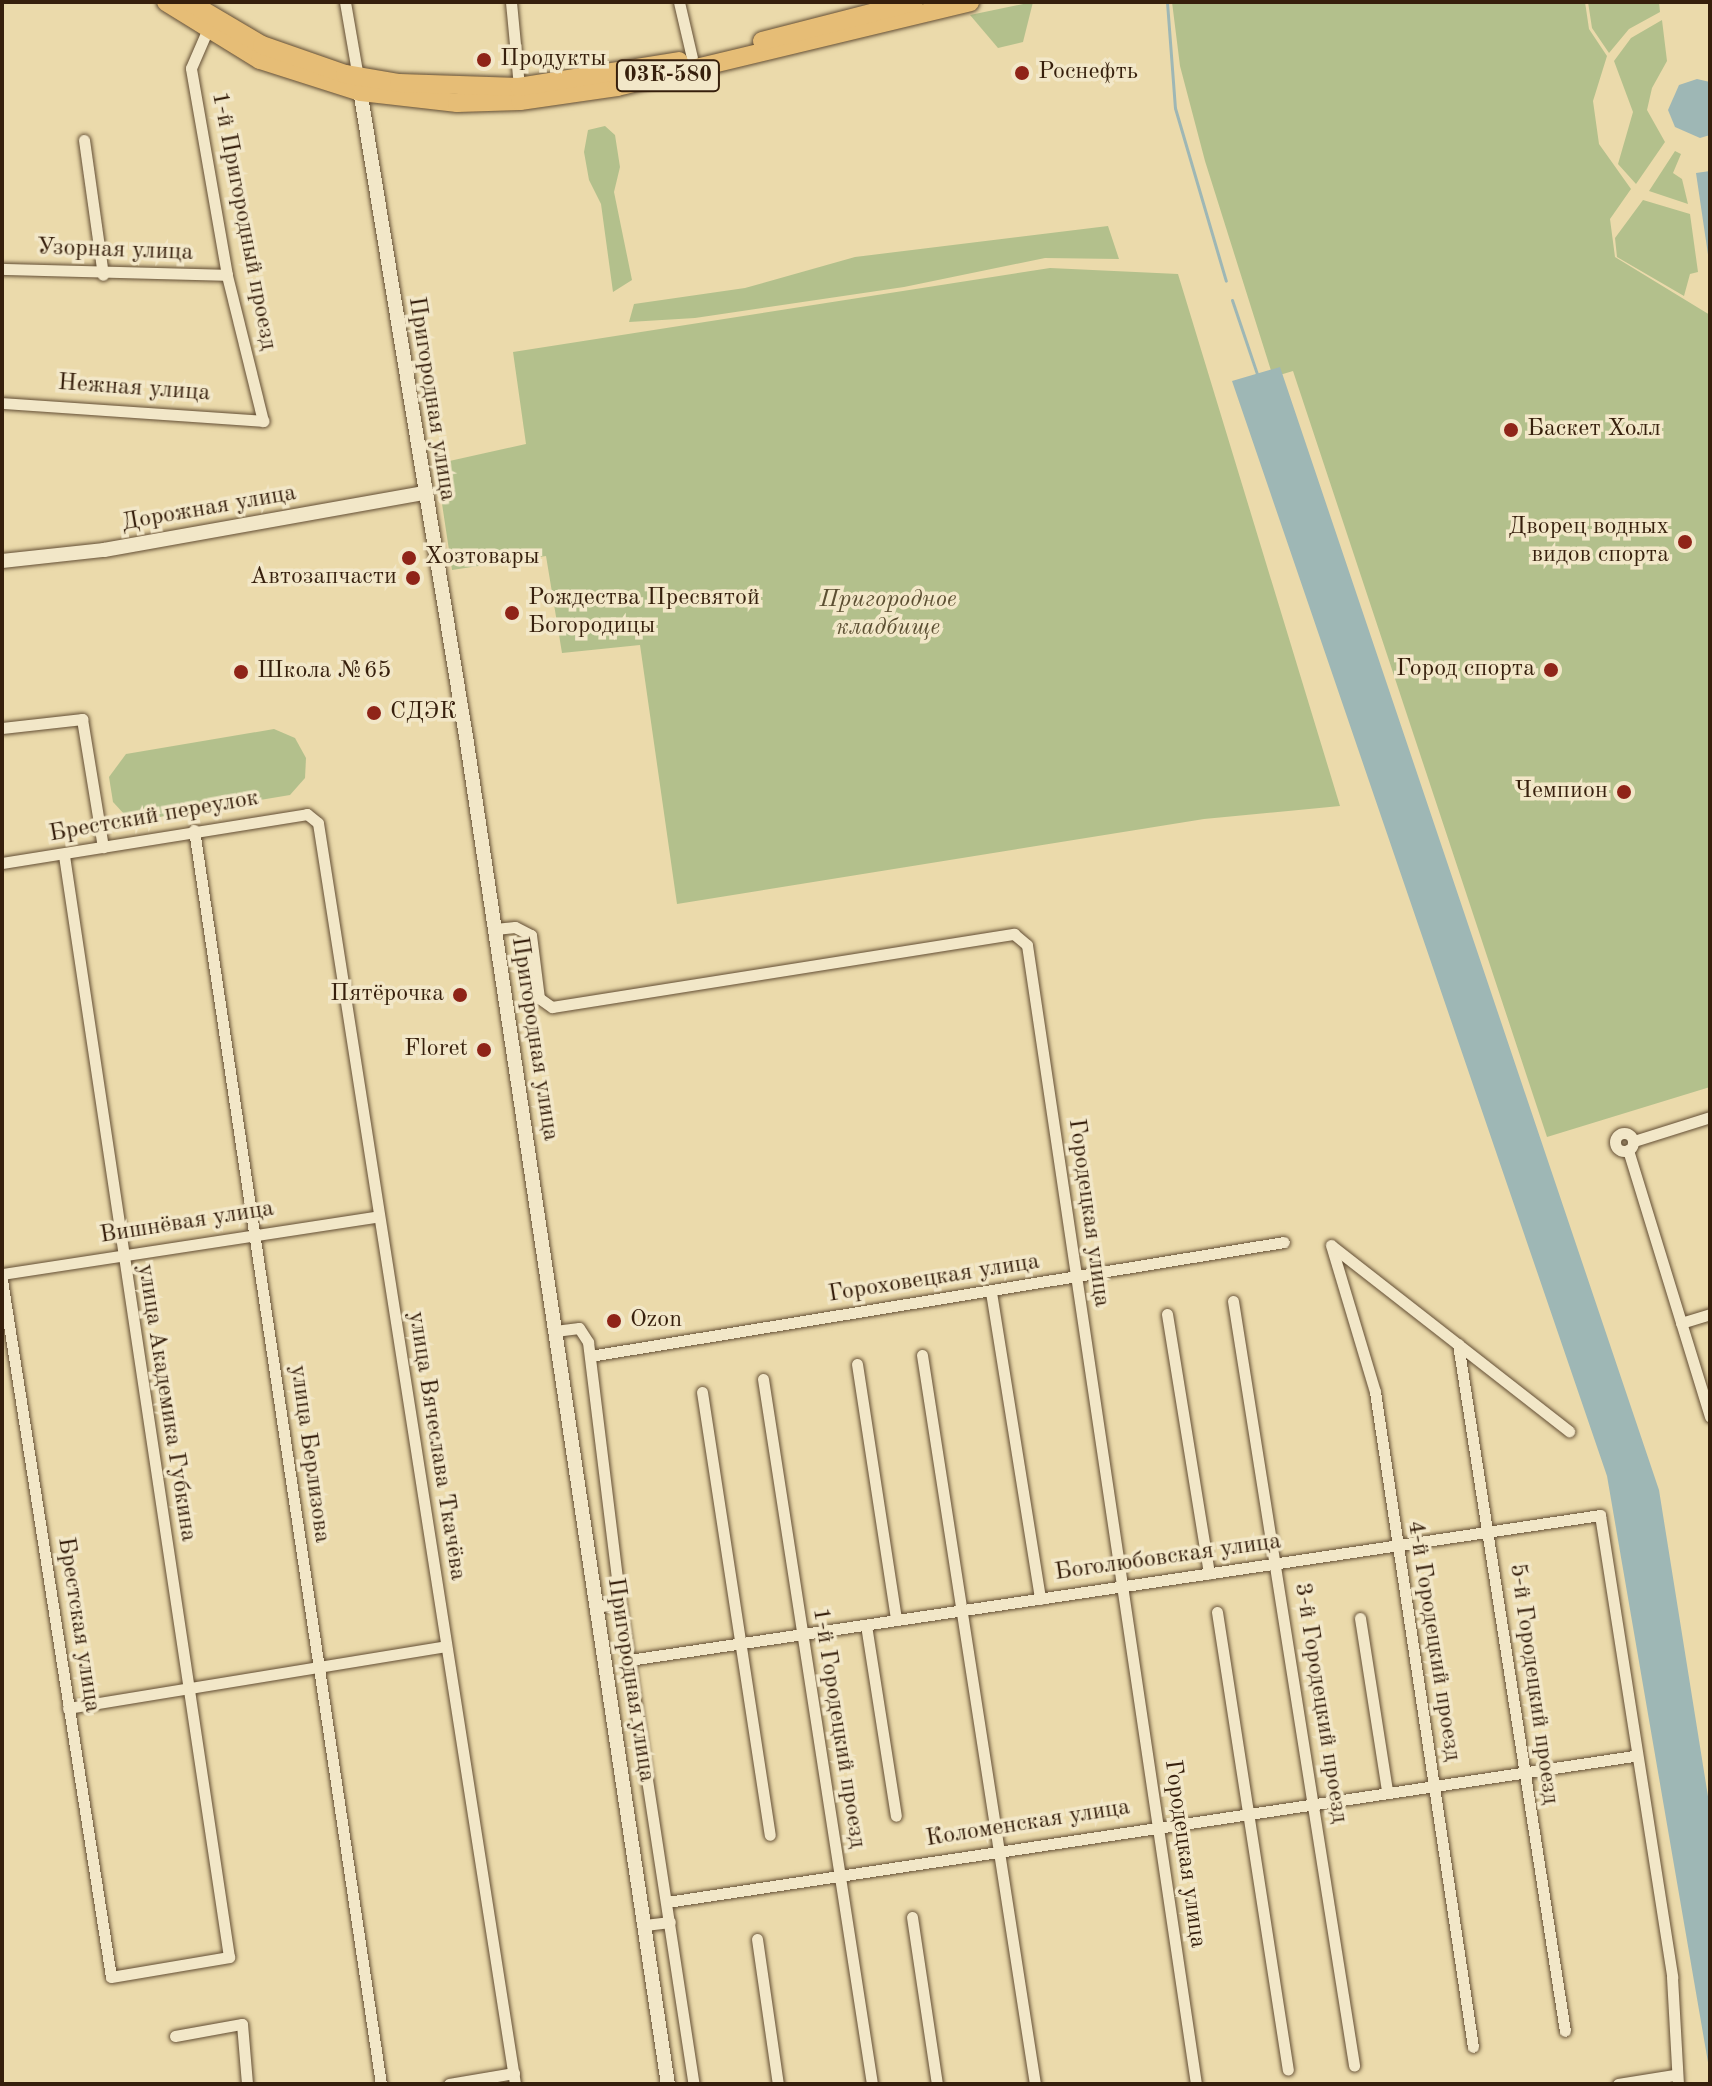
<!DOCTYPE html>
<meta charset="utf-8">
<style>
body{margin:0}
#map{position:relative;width:1712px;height:2086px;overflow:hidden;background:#ebdaab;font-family:"Old Standard TT",serif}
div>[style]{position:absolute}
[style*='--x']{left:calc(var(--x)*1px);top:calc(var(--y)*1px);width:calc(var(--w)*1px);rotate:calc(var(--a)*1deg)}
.green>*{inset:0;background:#b3c08c}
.water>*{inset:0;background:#9eb7b5}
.stream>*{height:3px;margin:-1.5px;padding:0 1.5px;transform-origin:1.5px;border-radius:1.5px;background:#9eb7b5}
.roads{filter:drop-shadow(0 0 2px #634e34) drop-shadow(0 0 2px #634e34)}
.minor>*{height:11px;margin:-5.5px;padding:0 5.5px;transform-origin:5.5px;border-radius:5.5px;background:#f2e7c8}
.minor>.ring{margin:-5.5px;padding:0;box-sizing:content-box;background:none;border:11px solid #f2e7c8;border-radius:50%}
.tertiary>*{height:14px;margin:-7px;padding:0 7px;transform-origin:7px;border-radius:7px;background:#f2e7c8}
.primary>*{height:18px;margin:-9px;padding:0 9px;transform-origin:9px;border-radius:9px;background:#e6bd76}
.dots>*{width:22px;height:22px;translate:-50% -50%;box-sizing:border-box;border:4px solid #f2e7c8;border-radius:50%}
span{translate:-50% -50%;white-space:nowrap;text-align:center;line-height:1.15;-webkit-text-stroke:7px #f2e7c8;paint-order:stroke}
.shield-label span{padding:2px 6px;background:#f2e7c8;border:2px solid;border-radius:6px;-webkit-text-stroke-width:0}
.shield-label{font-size:22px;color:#361f0c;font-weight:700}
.poi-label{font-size:24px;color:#361f0c}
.left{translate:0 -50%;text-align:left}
.right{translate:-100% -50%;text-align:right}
.street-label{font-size:24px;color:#361f0c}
.park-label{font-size:24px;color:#5c4f32;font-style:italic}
.frame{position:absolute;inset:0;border:4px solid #361f0c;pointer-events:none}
</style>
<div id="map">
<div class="green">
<div style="clip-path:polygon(1033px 2px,1023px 42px,998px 48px,970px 15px)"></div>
<div style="clip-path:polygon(1172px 2px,1585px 2px,1589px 29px,1607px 56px,1593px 101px,1599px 144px,1631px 189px,1610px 219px,1615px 257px,1710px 315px,1710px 1087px,1547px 1137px,1293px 371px,1273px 377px,1205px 161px,1180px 66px)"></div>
<div style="clip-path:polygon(1588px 2px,1659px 2px,1660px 12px,1629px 29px,1609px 53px,1592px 28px)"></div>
<div style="clip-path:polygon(1662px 20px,1667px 61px,1652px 88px,1647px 110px,1665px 142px,1636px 184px,1618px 164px,1633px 112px,1614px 61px,1631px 38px)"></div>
<div style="clip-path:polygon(605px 126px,615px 135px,620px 167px,614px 192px,632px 280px,613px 292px,601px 204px,589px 180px,584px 152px,588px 130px)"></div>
<div style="clip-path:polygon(1675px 151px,1681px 154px,1673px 173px,1682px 179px,1688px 204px,1649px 191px)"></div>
<div style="clip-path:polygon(1643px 200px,1690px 214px,1698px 272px,1690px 274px,1684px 296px,1617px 257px,1615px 238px)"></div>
<div style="clip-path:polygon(1108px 226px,1119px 259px,1045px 258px,904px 287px,695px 318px,629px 322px,634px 304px,745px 288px,855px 257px)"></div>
<div style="clip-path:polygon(1050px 268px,1178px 274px,1340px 806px,1204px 819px,677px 904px,640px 645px,562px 653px,546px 556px,452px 570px,436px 464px,526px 444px,513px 352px)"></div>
<div style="clip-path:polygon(274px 729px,295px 738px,306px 758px,305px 778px,290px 795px,142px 820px,125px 815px,113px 802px,109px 777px,126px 754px)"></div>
</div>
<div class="water">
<div style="clip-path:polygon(1697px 79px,1710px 82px,1710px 135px,1700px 138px,1675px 127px,1668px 110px,1679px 85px)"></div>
<div style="clip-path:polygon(1710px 171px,1710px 268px,1696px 173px)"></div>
<div style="clip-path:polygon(1280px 367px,1659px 1490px,1710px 1809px,1710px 2074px,1607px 1476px,1232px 381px)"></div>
</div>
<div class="stream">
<div style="--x:1167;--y:2;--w:106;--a:85.7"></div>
<div style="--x:1175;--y:108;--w:180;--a:73.6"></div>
<div style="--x:1232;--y:300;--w:78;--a:71.3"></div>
</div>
<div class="roads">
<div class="minor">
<div style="--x:345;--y:2;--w:76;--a:80.2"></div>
<div style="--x:511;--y:2;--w:85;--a:84.6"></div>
<div style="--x:679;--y:2;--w:57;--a:76.9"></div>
<div style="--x:84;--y:140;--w:136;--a:82"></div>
<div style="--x:2;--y:269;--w:225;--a:1.5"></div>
<div style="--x:2;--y:403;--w:262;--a:3.9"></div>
<div style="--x:263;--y:421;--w:150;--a:-103.9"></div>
<div style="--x:227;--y:275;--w:210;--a:-99.9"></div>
<div style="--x:191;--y:68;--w:40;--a:-66.6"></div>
<div style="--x:2;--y:728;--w:81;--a:-6.4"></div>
<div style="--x:82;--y:719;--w:130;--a:80.7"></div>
<div style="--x:194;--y:830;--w:1268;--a:81.52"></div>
<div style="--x:2;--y:863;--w:309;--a:-9.1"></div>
<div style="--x:307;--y:814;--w:14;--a:39"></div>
<div style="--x:318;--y:823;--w:1276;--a:81.12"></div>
<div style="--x:495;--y:929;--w:20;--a:-6"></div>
<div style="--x:515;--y:927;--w:18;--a:27"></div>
<div style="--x:531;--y:935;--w:64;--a:82.8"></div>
<div style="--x:539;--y:998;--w:16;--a:35"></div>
<div style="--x:552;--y:1007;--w:468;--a:-9"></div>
<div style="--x:1014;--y:934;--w:17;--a:40"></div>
<div style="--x:1027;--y:945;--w:1151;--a:81.56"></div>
<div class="ring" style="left:1615px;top:1133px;width:7px;height:7px"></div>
<div style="--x:1634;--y:1141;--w:80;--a:-17.5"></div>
<div style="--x:1628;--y:1150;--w:279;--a:72.9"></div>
<div style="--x:1331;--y:1245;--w:153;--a:73.3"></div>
<div style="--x:1375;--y:1392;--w:662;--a:81.49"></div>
<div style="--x:1332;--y:1246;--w:301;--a:38"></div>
<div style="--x:2;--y:1274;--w:381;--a:-8.7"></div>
<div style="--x:2;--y:1280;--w:705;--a:81.11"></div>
<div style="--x:111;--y:1977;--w:120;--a:-9.6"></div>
<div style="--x:229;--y:1957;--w:1114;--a:-98.52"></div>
<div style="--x:991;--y:1292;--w:311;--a:80.9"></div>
<div style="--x:1233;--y:1301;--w:774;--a:81"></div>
<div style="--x:1167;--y:1314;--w:263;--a:80.8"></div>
<div style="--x:1681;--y:1323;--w:30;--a:-17"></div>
<div style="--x:555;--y:1331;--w:24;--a:-7"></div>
<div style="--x:579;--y:1328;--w:17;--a:57"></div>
<div style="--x:588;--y:1342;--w:263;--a:83"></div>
<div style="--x:620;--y:1603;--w:487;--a:81.3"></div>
<div style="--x:1458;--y:1344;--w:695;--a:81.15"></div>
<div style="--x:922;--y:1355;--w:738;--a:81.19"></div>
<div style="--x:590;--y:1356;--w:703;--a:-9.33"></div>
<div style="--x:857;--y:1364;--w:259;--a:81.3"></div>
<div style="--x:763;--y:1379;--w:713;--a:81.21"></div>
<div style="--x:702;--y:1392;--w:448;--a:81.3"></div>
<div style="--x:597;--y:1607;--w:23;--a:-10"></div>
<div style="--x:1217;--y:1612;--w:463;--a:81.2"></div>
<div style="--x:1360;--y:1618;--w:174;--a:81.1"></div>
<div style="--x:866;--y:1625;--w:193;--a:81.1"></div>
<div style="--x:629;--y:1660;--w:982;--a:-8.49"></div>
<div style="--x:1600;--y:1515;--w:468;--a:81.1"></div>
<div style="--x:1672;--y:1977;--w:107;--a:86.8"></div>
<div style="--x:68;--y:1708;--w:382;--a:-9.3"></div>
<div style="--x:667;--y:1902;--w:978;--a:-8.59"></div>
<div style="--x:912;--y:1917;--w:169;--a:81.5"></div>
<div style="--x:645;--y:1925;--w:25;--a:-7"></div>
<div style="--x:757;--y:1939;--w:147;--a:81.8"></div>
<div style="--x:175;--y:2036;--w:68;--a:-10.2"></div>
<div style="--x:242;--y:2024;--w:60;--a:85.2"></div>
<div style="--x:449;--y:2084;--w:66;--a:-9.6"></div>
<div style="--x:1618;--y:2084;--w:57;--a:-9.1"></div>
</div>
<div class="tertiary">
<div style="--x:359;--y:84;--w:668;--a:80.69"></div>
<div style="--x:467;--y:743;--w:1356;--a:81.48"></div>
<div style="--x:2;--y:561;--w:103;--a:-6.2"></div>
<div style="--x:104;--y:550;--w:324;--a:-10.1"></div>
</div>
<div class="primary">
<div style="--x:166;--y:2;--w:110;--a:31.7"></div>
<div style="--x:260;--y:60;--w:106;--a:17.6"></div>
<div style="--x:361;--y:92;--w:97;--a:6.5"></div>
<div style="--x:457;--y:103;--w:63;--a:-1.8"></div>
<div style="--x:520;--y:101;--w:98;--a:-8.2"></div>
<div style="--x:617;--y:87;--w:363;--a:-13.5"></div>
<div style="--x:189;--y:2;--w:85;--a:30.5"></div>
<div style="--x:262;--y:45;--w:88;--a:19.3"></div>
<div style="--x:345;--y:74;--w:55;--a:9.5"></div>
<div style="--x:399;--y:83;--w:120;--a:1.9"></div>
<div style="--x:519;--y:87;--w:162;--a:-9.2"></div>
<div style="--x:762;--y:41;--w:157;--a:-14.4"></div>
</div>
</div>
<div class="dots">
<div style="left:484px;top:60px;background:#8f2418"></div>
<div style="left:1022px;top:73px;background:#8f2418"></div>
<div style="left:1511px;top:430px;background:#8f2418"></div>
<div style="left:1685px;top:542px;background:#8f2418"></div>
<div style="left:409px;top:558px;background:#8f2418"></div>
<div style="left:413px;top:578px;background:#8f2418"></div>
<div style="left:512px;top:613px;background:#8f2418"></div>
<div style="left:1551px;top:670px;background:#8f2418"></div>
<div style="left:241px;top:672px;background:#8f2418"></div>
<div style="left:374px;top:713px;background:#8f2418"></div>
<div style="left:1624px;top:792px;background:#8f2418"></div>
<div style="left:460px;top:995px;background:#8f2418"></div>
<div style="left:484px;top:1050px;background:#8f2418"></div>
<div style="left:614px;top:1321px;background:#8f2418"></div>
</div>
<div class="shield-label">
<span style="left:668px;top:76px">03К-580</span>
</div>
<div class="poi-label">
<span class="left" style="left:500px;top:60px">Продукты</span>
<span class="left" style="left:1038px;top:73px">Роснефть</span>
<span class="left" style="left:1527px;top:430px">Баскет Холл</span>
<span class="right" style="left:1669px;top:542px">Дворец водных<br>видов спорта</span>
<span class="left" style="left:425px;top:558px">Хозтовары</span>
<span class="right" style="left:397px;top:578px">Автозапчасти</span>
<span class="left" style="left:528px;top:613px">Рождества Пресвятой<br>Богородицы</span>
<span class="right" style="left:1535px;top:670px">Город спорта</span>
<span class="left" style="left:257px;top:672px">Школа №65</span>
<span class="left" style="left:390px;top:713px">СДЭК</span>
<span class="right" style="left:1608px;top:792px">Чемпион</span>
<span class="right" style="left:444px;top:995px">Пятёрочка</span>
<span class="right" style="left:468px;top:1050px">Floret</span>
<span class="left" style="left:630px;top:1321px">Ozon</span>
</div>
<div class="street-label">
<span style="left:243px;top:221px;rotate:79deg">1-й Пригородный проезд</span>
<span style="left:115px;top:251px;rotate:2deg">Узорная улица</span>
<span style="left:134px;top:389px;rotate:4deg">Нежная улица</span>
<span style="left:431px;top:399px;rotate:81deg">Пригородная улица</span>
<span style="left:209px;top:509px;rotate:-10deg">Дорожная улица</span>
<span style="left:154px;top:817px;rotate:-10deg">Брестский переулок</span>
<span style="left:534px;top:1039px;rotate:81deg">Пригородная улица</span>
<span style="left:1088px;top:1213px;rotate:82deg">Городецкая улица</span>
<span style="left:187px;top:1223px;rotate:-9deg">Вишнёвая улица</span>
<span style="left:934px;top:1279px;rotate:-9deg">Гороховецкая улица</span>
<span style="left:166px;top:1403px;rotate:81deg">улица Академика Губкина</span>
<span style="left:436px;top:1446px;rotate:81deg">улица Вячеслава Ткачёва</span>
<span style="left:309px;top:1454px;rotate:82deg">улица Берлизова</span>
<span style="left:1168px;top:1558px;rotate:-8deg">Боголюбовская улица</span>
<span style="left:78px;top:1625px;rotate:81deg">Брестская улица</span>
<span style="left:1433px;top:1641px;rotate:81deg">4-й Городецкий проезд</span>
<span style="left:630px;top:1680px;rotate:81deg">Пригородная улица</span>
<span style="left:1533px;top:1684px;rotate:82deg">5-й Городецкий проезд</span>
<span style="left:1320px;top:1703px;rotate:81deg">3-й Городецкий проезд</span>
<span style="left:838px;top:1728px;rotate:81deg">1-й Городецкий проезд</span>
<span style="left:1028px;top:1824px;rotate:-9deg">Коломенская улица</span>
<span style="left:1184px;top:1854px;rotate:82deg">Городецкая улица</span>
</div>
<div class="park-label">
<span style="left:888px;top:615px">Пригородное<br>кладбище</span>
</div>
<div class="frame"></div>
</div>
